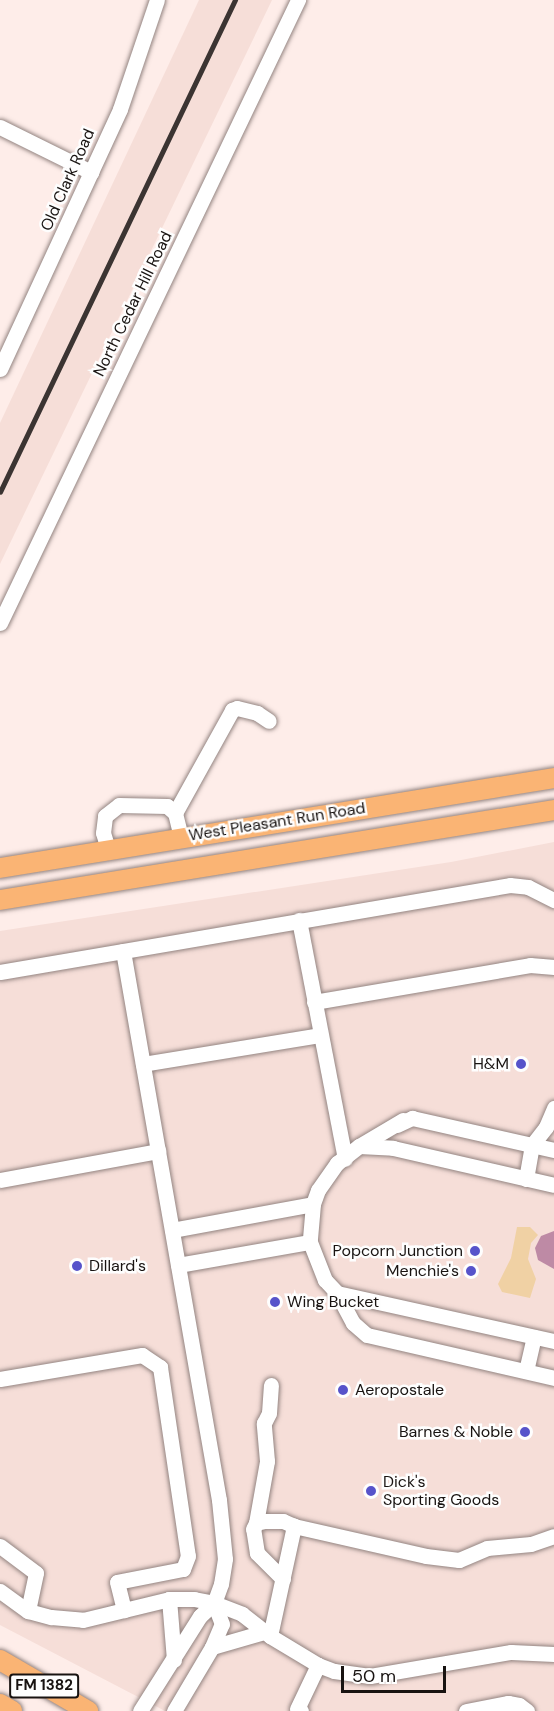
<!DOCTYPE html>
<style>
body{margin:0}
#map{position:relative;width:554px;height:1711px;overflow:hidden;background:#feede9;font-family:"DM Sans",sans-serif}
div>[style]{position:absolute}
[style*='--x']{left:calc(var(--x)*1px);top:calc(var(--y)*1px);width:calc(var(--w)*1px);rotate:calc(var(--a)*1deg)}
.built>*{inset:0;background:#f6ded8}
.green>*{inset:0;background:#f0d1a4}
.water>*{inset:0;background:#be8aa5}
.roads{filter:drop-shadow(0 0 2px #938481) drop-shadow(0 0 2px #938481)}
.minor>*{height:15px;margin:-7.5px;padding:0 7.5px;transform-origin:7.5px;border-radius:7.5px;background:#fff}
.major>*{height:20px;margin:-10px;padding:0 10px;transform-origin:10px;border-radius:10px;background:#fab474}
.rail>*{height:4.5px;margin:-2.25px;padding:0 2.25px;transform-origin:2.25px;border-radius:2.25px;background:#3b3432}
.dots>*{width:16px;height:16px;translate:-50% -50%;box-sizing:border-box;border:3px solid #fefefe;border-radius:50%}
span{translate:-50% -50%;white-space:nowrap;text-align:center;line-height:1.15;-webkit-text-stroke:5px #fefefe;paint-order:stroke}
.shield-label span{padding:2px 4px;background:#fefefe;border:2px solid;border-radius:4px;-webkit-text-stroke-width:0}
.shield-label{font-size:15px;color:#181311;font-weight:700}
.street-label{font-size:16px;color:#181311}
.poi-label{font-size:16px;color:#181311}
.right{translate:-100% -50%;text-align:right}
.left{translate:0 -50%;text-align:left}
.scale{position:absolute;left:341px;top:1666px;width:105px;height:27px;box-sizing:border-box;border:3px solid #181311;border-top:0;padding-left:8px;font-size:18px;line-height:21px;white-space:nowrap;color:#181311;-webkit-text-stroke:4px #fefefe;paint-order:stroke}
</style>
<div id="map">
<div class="built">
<div style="clip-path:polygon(199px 0,272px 0,0 564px,0 423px)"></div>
<div style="clip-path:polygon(554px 842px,554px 1711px,165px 1711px,0 1625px,0 931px,451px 862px)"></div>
</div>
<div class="green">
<div style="clip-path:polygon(517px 1227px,530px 1227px,538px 1235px,531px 1243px,528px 1259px,536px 1279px,530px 1298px,502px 1292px,498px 1284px,511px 1258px)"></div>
</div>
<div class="water">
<div style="clip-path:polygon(554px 1231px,554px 1269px,538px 1260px,535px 1248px,541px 1236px)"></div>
</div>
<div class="roads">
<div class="minor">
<div style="--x:0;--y:127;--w:102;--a:26.3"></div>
<div style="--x:0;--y:369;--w:286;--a:-65.2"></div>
<div style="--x:120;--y:109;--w:115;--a:-71.3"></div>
<div style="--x:0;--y:623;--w:691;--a:-64.44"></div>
<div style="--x:175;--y:813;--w:118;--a:-61"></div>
<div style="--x:232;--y:710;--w:5;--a:-22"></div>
<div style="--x:237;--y:708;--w:21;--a:14"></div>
<div style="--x:257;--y:713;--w:14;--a:34"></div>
<div style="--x:108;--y:849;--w:17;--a:-107"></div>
<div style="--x:103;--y:833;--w:17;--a:-83"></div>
<div style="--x:105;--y:816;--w:18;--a:-38"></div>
<div style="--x:119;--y:805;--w:48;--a:1.2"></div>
<div style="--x:167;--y:806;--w:11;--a:41"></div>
<div style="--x:175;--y:813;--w:25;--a:76"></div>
<div style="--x:299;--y:920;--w:243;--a:79.1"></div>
<div style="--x:123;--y:951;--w:557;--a:80.08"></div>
<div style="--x:219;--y:1500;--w:59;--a:84.2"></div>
<div style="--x:225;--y:1559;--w:25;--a:99"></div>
<div style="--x:221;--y:1584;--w:20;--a:110"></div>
<div style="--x:214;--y:1603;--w:19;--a:137"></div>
<div style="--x:200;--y:1616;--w:112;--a:122.3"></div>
<div style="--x:0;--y:972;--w:517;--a:-9.68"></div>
<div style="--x:510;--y:885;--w:18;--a:6"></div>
<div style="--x:528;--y:887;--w:29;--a:27"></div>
<div style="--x:314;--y:1002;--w:219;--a:-9.7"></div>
<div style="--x:530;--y:965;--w:24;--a:5"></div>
<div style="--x:143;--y:1064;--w:179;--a:-9.3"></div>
<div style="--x:403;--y:1120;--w:51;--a:149.4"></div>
<div style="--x:359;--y:1146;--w:28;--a:142"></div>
<div style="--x:337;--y:1163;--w:33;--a:125"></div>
<div style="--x:318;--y:1190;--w:15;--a:110"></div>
<div style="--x:313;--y:1204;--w:38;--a:95"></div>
<div style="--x:310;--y:1242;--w:41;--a:68.5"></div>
<div style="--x:325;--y:1280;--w:18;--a:47"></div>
<div style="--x:337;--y:1293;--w:34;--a:62"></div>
<div style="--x:353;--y:1323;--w:18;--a:41"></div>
<div style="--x:367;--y:1335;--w:192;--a:12.9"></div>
<div style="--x:397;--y:1125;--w:17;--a:-25"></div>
<div style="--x:412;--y:1118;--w:146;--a:12.7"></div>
<div style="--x:359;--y:1146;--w:34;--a:3"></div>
<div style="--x:393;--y:1148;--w:165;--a:12.9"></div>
<div style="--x:526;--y:1179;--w:35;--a:-80"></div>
<div style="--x:532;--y:1145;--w:23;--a:-52"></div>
<div style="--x:546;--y:1127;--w:21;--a:-67"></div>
<div style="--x:0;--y:1180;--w:161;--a:-10.4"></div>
<div style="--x:172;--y:1230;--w:143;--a:-10.4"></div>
<div style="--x:178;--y:1265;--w:134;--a:-9.9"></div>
<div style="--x:337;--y:1293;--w:222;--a:12.5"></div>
<div style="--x:526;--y:1371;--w:35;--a:-77"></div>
<div style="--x:0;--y:1379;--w:144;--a:-9.6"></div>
<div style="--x:142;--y:1355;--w:22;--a:34"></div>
<div style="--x:160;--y:1367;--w:191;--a:81.6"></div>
<div style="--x:188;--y:1556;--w:14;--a:111"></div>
<div style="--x:183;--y:1569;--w:67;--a:168.9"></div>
<div style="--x:117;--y:1582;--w:29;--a:76"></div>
<div style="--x:256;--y:1523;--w:63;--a:-79.9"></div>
<div style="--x:267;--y:1461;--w:38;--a:-95"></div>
<div style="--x:264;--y:1423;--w:11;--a:-63"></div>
<div style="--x:269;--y:1413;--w:28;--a:-86"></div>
<div style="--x:0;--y:1546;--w:45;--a:36.9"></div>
<div style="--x:36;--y:1573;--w:39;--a:102"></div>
<div style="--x:283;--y:1579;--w:37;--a:-135"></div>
<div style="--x:257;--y:1553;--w:24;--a:-99"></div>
<div style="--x:253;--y:1529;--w:7;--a:-63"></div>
<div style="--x:256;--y:1523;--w:9;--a:-13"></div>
<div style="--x:265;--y:1521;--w:18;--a:0"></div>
<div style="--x:283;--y:1521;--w:12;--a:24"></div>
<div style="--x:0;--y:1591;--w:34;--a:36"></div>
<div style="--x:28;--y:1611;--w:24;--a:15"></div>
<div style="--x:51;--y:1617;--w:32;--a:5"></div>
<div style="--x:83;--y:1620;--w:89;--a:-13.7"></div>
<div style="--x:169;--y:1599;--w:25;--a:0"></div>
<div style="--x:194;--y:1599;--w:20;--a:11"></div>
<div style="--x:214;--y:1603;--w:30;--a:21"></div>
<div style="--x:242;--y:1614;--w:36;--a:38"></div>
<div style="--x:270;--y:1636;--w:56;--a:31.1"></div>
<div style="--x:318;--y:1665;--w:17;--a:21"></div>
<div style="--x:334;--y:1671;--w:36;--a:8"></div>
<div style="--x:370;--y:1676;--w:143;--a:-9.7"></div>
<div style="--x:511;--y:1652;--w:43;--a:2.7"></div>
<div style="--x:169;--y:1599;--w:61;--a:85.3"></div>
<div style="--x:270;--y:1636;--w:113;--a:-77.7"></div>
<div style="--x:294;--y:1526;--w:135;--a:12.8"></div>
<div style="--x:426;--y:1556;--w:33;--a:7"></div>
<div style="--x:459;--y:1560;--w:30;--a:-23"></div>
<div style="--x:487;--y:1548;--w:44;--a:-5.2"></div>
<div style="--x:531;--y:1544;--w:24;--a:-19"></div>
<div style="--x:212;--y:1647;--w:54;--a:-16.1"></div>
<div style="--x:174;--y:1711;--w:74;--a:-59.3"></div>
<div style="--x:212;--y:1647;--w:25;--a:-67"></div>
<div style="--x:222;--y:1624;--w:22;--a:-111"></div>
<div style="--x:301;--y:1711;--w:4;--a:-153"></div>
<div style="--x:297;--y:1709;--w:49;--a:-64.5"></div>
<div style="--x:466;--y:1711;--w:43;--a:-10.8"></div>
<div style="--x:508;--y:1703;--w:11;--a:10"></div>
<div style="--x:519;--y:1705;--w:10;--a:37"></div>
</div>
<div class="major">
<div style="--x:0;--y:868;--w:561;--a:-9.23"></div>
<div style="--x:0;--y:900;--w:561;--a:-9.23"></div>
<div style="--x:0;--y:1660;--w:102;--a:30.1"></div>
<div style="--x:0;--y:1704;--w:14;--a:30"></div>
</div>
</div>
<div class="rail">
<div style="--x:0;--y:492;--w:545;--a:-64.47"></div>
</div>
<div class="dots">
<div style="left:521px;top:1064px;background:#5753ca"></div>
<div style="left:475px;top:1251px;background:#5753ca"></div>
<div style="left:77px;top:1266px;background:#5753ca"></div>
<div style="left:471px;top:1271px;background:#5753ca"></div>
<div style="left:275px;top:1302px;background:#5753ca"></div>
<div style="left:343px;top:1390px;background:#5753ca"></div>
<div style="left:525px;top:1432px;background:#5753ca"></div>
<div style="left:371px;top:1491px;background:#5753ca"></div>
</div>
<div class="shield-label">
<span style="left:44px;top:1686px">FM 1382</span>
</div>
<div class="street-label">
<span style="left:68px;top:180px;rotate:-66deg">Old Clark Road</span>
<span style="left:133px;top:304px;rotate:-64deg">North Cedar Hill Road</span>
<span style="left:277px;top:822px;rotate:-9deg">West Pleasant Run Road</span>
</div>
<div class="poi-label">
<span class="right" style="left:509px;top:1064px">H&amp;M</span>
<span class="right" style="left:463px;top:1251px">Popcorn Junction</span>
<span class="left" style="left:89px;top:1266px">Dillard's</span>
<span class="right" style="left:459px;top:1271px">Menchie's</span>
<span class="left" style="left:287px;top:1302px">Wing Bucket</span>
<span class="left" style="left:355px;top:1390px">Aeropostale</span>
<span class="right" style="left:513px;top:1432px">Barnes &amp; Noble</span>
<span class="left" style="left:383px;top:1491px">Dick's<br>Sporting Goods</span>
</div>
<div class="scale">50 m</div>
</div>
